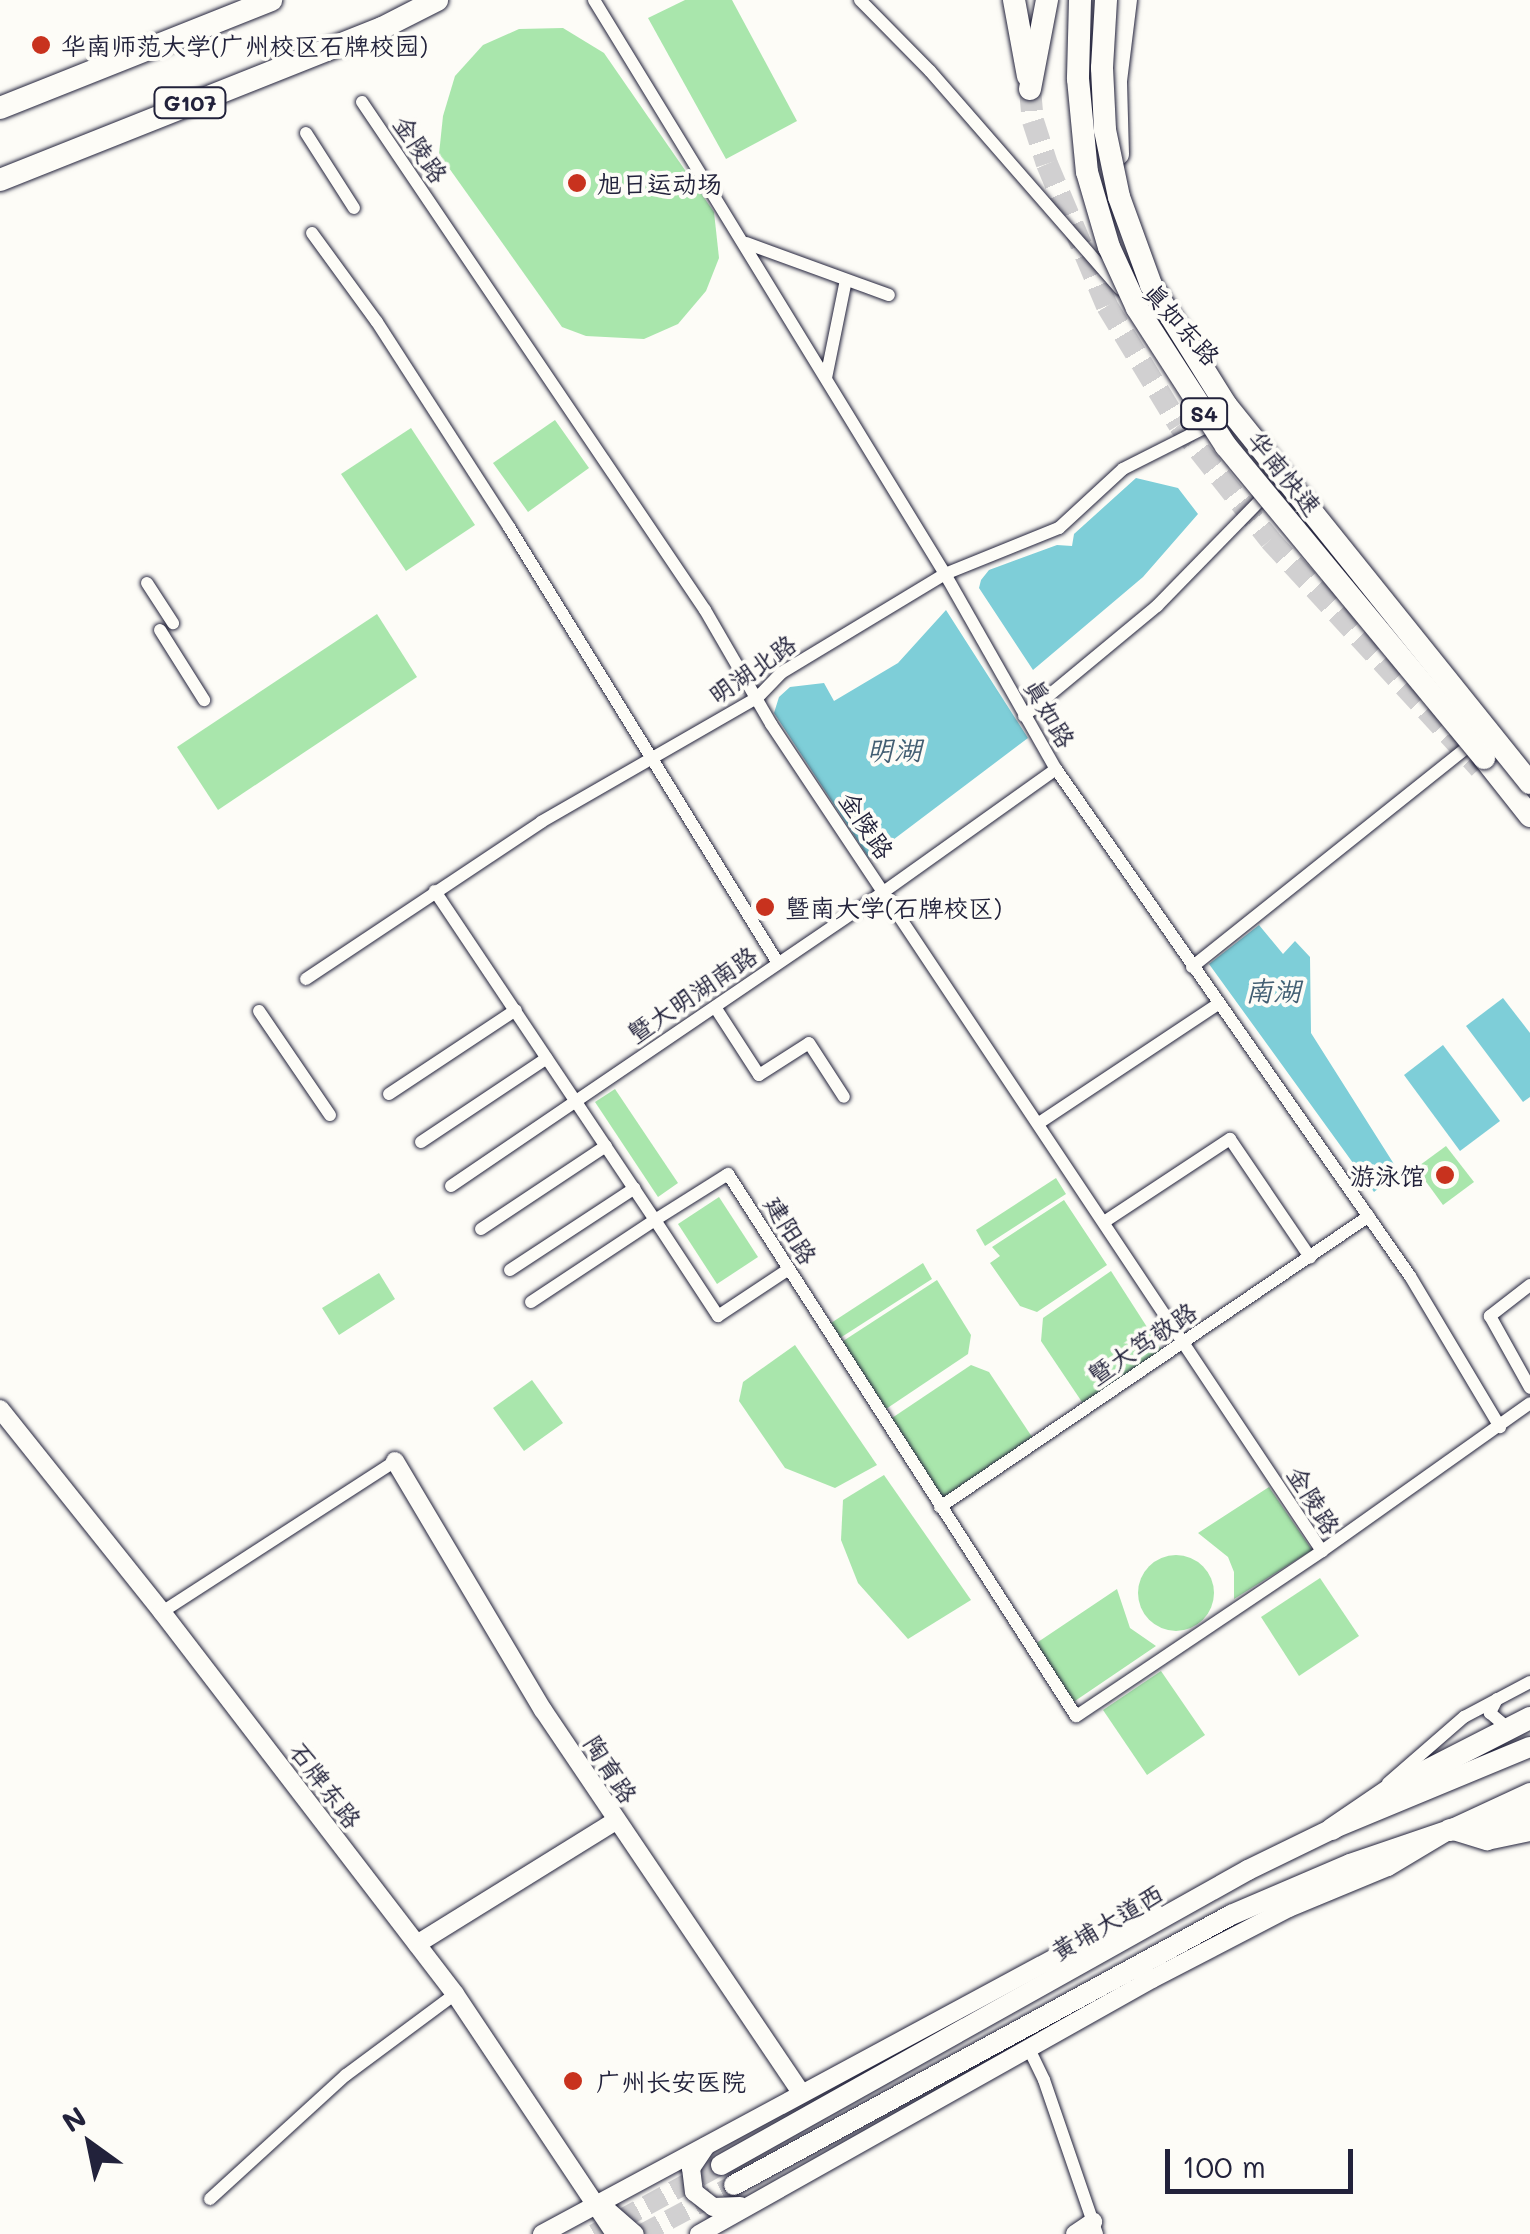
<!DOCTYPE html>
<meta charset="utf-8">
<style>
body{margin:0}
#map{position:relative;width:1530px;height:2234px;overflow:hidden;background:#fdfcf7;font-family:Mali,"LXGW WenKai TC",sans-serif}
div>[style]{position:absolute}
[style*='--x']{left:calc(var(--x)*1px);top:calc(var(--y)*1px);width:calc(var(--w)*1px);rotate:calc(var(--a)*1deg)}
.green>*{inset:0;background:#a9e6ac}
.round{border-radius:50%}
.water>*{inset:0;background:#7eced8}
.primary-tunnel>*{height:20px;margin-top:-10px;transform-origin:0;background:repeating-linear-gradient(90deg,#d1d0d1 0 20px,transparent 0 30px)}
.highway-tunnel>*{height:22px;margin-top:-11px;transform-origin:0;background:repeating-linear-gradient(90deg,#d1d0d1 0 22px,transparent 0 33px)}
.roads{filter:drop-shadow(0 0 2px #22223b) drop-shadow(0 0 2px #22223b)}
.street>*{height:12px;margin:-6px;padding:0 6px;transform-origin:6px;border-radius:6px;background:#fdfcf7}
.secondary>*{height:18px;margin:-9px;padding:0 9px;transform-origin:9px;border-radius:9px;background:#fdfcf7}
.primary>*{height:20px;margin:-10px;padding:0 10px;transform-origin:10px;border-radius:10px;background:#fdfcf7}
.highway>*{height:22px;margin:-11px;padding:0 11px;transform-origin:11px;border-radius:11px;background:#fdfcf7}
.bridges{filter:drop-shadow(0 0 2px #22223b) drop-shadow(0 0 2px #22223b)}
.highway-bridge>*{height:22px;margin:-11px;padding:0 11px;transform-origin:11px;border-radius:11px;background:#fdfcf7}
.dots>*{width:28px;height:28px;translate:-50% -50%;box-sizing:border-box;border:5px solid #fdfcf7;border-radius:50%}
span{translate:-50% -50%;white-space:nowrap;text-align:center;line-height:1.15;-webkit-text-stroke:8px #fdfcf7;paint-order:stroke}
.shield-label span{padding:2px 8px;background:#fdfcf7;border:2px solid;border-radius:8px;-webkit-text-stroke-width:0}
.shield-label{font-size:22px;color:#22223b;font-weight:700}
.poi-label{font-size:25px;color:#22223b}
.left{translate:0 -50%;text-align:left}
.right{translate:-100% -50%;text-align:right}
.street-label{font-size:25px;color:#22223b}
.water-label{font-size:28px;color:#425e72;font-style:italic}
.north{position:absolute;left:40px;top:2094px;width:100px;height:100px;-webkit-text-stroke:8px #fdfcf7;paint-order:stroke;rotate:327deg;font-size:28px;font-weight:700;line-height:40px;text-align:center;color:#22223b}
.north::after{content:'';display:block;margin:auto;width:35px;height:45px;background:#22223b;clip-path:polygon(50% 0,100% 100%,50% 72%,0 100%)}
.scale{position:absolute;left:1165px;top:2149px;width:188px;height:45px;box-sizing:border-box;border:5px solid #22223b;border-top:0;padding-left:12px;font-size:30px;line-height:35px;white-space:nowrap;color:#22223b;-webkit-text-stroke:8px #fdfcf7;paint-order:stroke}
</style>
<div id="map">
<div class="green">
<div style="clip-path:polygon(685px 0,732px 0,797px 121px,726px 159px,648px 18px)"></div>
<div style="clip-path:polygon(563px 28px,604px 53px,714px 212px,719px 258px,706px 291px,678px 324px,644px 339px,586px 336px,562px 327px,439px 154px,443px 116px,455px 76px,483px 45px,519px 29px)"></div>
<div style="clip-path:polygon(555px 420px,589px 468px,528px 512px,493px 463px)"></div>
<div style="clip-path:polygon(411px 428px,475px 525px,406px 571px,341px 474px)"></div>
<div style="clip-path:polygon(377px 614px,417px 677px,218px 810px,177px 747px)"></div>
<div style="clip-path:polygon(615px 1089px,678px 1183px,658px 1197px,595px 1102px)"></div>
<div style="clip-path:polygon(1446px 1146px,1474px 1182px,1443px 1205px,1416px 1168px)"></div>
<div style="clip-path:polygon(1056px 1178px,1066px 1194px,985px 1246px,976px 1230px)"></div>
<div style="clip-path:polygon(719px 1197px,758px 1257px,717px 1284px,678px 1224px)"></div>
<div style="clip-path:polygon(1064px 1200px,1107px 1265px,1037px 1312px,1020px 1306px,990px 1263px,1000px 1256px,992px 1247px)"></div>
<div style="clip-path:polygon(923px 1263px,932px 1279px,840px 1338px,831px 1323px)"></div>
<div style="clip-path:polygon(1111px 1271px,1165px 1355px,1086px 1408px,1041px 1341px,1043px 1318px)"></div>
<div style="clip-path:polygon(379px 1273px,395px 1299px,339px 1335px,322px 1308px)"></div>
<div style="clip-path:polygon(937px 1280px,971px 1335px,968px 1354px,880px 1413px,837px 1345px)"></div>
<div style="clip-path:polygon(795px 1345px,877px 1465px,835px 1488px,785px 1468px,739px 1401px,743px 1382px)"></div>
<div style="clip-path:polygon(971px 1365px,989px 1372px,1036px 1443px,940px 1507px,886px 1422px)"></div>
<div style="clip-path:polygon(532px 1380px,563px 1423px,524px 1451px,493px 1408px)"></div>
<div style="clip-path:polygon(884px 1475px,971px 1600px,908px 1639px,858px 1583px,841px 1540px,843px 1500px)"></div>
<div style="clip-path:polygon(1269px 1487px,1312px 1550px,1234px 1599px,1234px 1572px,1228px 1557px,1198px 1533px)"></div>
<div class="round" style="left:1138px;top:1555px;width:76px;height:76px"></div>
<div style="clip-path:polygon(1320px 1578px,1359px 1636px,1299px 1676px,1261px 1617px)"></div>
<div style="clip-path:polygon(1117px 1589px,1130px 1628px,1156px 1646px,1072px 1703px,1035px 1644px)"></div>
<div style="clip-path:polygon(1161px 1671px,1205px 1735px,1147px 1775px,1103px 1710px)"></div>
</div>
<div class="water">
<div style="clip-path:polygon(1136px 478px,1178px 488px,1198px 514px,1143px 577px,1033px 670px,979px 588px,981px 580px,989px 570px,1057px 545px,1072px 546px,1074px 534px)"></div>
<div style="clip-path:polygon(946px 610px,1028px 738px,869px 858px,774px 713px,779px 697px,790px 687px,824px 683px,834px 701px,898px 663px)"></div>
<div style="clip-path:polygon(1259px 925px,1283px 954px,1295px 941px,1310px 957px,1311px 1033px,1399px 1172px,1374px 1192px,1209px 964px)"></div>
<div style="clip-path:polygon(1503px 998px,1530px 1033px,1530px 1097px,1523px 1102px,1466px 1026px)"></div>
<div style="clip-path:polygon(1443px 1045px,1500px 1121px,1460px 1151px,1404px 1075px)"></div>
</div>
<div class="primary-tunnel">
<div style="--x:594;--y:2234;--w:145;--a:-28.5"></div>
<div style="--x:642;--y:2234;--w:104;--a:-28"></div>
</div>
<div class="highway-tunnel">
<div style="--x:1030;--y:89;--w:32;--a:85"></div>
<div style="--x:1033;--y:121;--w:45;--a:72"></div>
<div style="--x:1047;--y:164;--w:154;--a:67.1"></div>
<div style="--x:1107;--y:306;--w:139;--a:58.8"></div>
<div style="--x:1179;--y:425;--w:147;--a:51.6"></div>
<div style="--x:1270;--y:540;--w:310;--a:47.4"></div>
</div>
<div class="roads">
<div class="street">
<div style="--x:594;--y:0;--w:673;--a:58.55"></div>
<div style="--x:945;--y:574;--w:224;--a:60.4"></div>
<div style="--x:1056;--y:769;--w:618;--a:55.08"></div>
<div style="--x:1410;--y:1276;--w:176;--a:59.2"></div>
<div style="--x:860;--y:0;--w:100;--a:45.4"></div>
<div style="--x:930;--y:71;--w:289;--a:48.9"></div>
<div style="--x:362;--y:102;--w:613;--a:55.97"></div>
<div style="--x:705;--y:610;--w:132;--a:59.9"></div>
<div style="--x:771;--y:724;--w:994;--a:56.33"></div>
<div style="--x:1322;--y:1551;--w:296;--a:146.1"></div>
<div style="--x:1076;--y:1716;--w:644;--a:-122.7"></div>
<div style="--x:728;--y:1174;--w:86;--a:147.8"></div>
<div style="--x:655;--y:1220;--w:396;--a:-123.8"></div>
<div style="--x:306;--y:133;--w:89;--a:57.4"></div>
<div style="--x:312;--y:233;--w:110;--a:53.9"></div>
<div style="--x:377;--y:322;--w:244;--a:57.2"></div>
<div style="--x:509;--y:527;--w:512;--a:58.33"></div>
<div style="--x:746;--y:243;--w:152;--a:20"></div>
<div style="--x:826;--y:378;--w:100;--a:-78.5"></div>
<div style="--x:147;--y:583;--w:48;--a:57"></div>
<div style="--x:160;--y:630;--w:83;--a:57.8"></div>
<div style="--x:1024;--y:716;--w:173;--a:-39.6"></div>
<div style="--x:1157;--y:606;--w:180;--a:-45.7"></div>
<div style="--x:1192;--y:967;--w:362;--a:-38.6"></div>
<div style="--x:306;--y:979;--w:283;--a:-33.7"></div>
<div style="--x:541;--y:822;--w:250;--a:-29.9"></div>
<div style="--x:758;--y:697;--w:33;--a:-46"></div>
<div style="--x:781;--y:673;--w:192;--a:-31.1"></div>
<div style="--x:945;--y:574;--w:123;--a:-22"></div>
<div style="--x:1059;--y:528;--w:87;--a:-42.7"></div>
<div style="--x:1123;--y:469;--w:104;--a:-26.8"></div>
<div style="--x:715;--y:1007;--w:81;--a:57.1"></div>
<div style="--x:759;--y:1075;--w:59;--a:-32.6"></div>
<div style="--x:809;--y:1043;--w:64;--a:57.1"></div>
<div style="--x:259;--y:1011;--w:126;--a:55.7"></div>
<div style="--x:389;--y:1094;--w:152;--a:-33.5"></div>
<div style="--x:1039;--y:1123;--w:215;--a:-33.6"></div>
<div style="--x:421;--y:1142;--w:151;--a:-33.7"></div>
<div style="--x:451;--y:1186;--w:525;--a:-34.2"></div>
<div style="--x:885;--y:891;--w:210;--a:-35.5"></div>
<div style="--x:1104;--y:1222;--w:151;--a:-33.4"></div>
<div style="--x:1230;--y:1139;--w:143;--a:55.9"></div>
<div style="--x:481;--y:1229;--w:150;--a:-33.6"></div>
<div style="--x:510;--y:1270;--w:149;--a:-33.3"></div>
<div style="--x:1530;--y:1285;--w:51;--a:142.2"></div>
<div style="--x:1490;--y:1316;--w:82;--a:60.9"></div>
<div style="--x:531;--y:1302;--w:149;--a:-33.5"></div>
<div style="--x:655;--y:1220;--w:115;--a:56.7"></div>
<div style="--x:718;--y:1316;--w:85;--a:-33.5"></div>
<div style="--x:940;--y:1507;--w:518;--a:-34.15"></div>
<div style="--x:1322;--y:1551;--w:255;--a:-35.4"></div>
<div style="--x:162;--y:1612;--w:278;--a:-32.9"></div>
<div style="--x:1497;--y:1699;--w:16;--a:117"></div>
<div style="--x:1490;--y:1713;--w:23;--a:40"></div>
<div style="--x:1388;--y:1783;--w:101;--a:-41"></div>
<div style="--x:1464;--y:1717;--w:75;--a:-27.9"></div>
<div style="--x:1030;--y:2051;--w:32;--a:64"></div>
<div style="--x:1044;--y:2080;--w:163;--a:71"></div>
<div style="--x:210;--y:2199;--w:184;--a:-42.4"></div>
<div style="--x:346;--y:2075;--w:136;--a:-36.6"></div>
</div>
<div class="secondary">
<div style="--x:0;--y:1409;--w:260;--a:51.4"></div>
<div style="--x:162;--y:1612;--w:481;--a:52.5"></div>
<div style="--x:455;--y:1994;--w:288;--a:56.3"></div>
<div style="--x:395;--y:1461;--w:290;--a:59.3"></div>
<div style="--x:543;--y:1710;--w:462;--a:56"></div>
<div style="--x:417;--y:1944;--w:233;--a:-31.8"></div>
<div style="--x:706;--y:2146;--w:27;--a:124"></div>
<div style="--x:691;--y:2168;--w:24;--a:83"></div>
<div style="--x:694;--y:2192;--w:24;--a:38"></div>
<div style="--x:713;--y:2207;--w:27;--a:-2"></div>
<div style="--x:606;--y:2209;--w:38;--a:41"></div>
<div style="--x:542;--y:2234;--w:618;--a:-28.31"></div>
<div style="--x:1086;--y:1941;--w:75;--a:-21.8"></div>
<div style="--x:699;--y:2234;--w:520;--a:-29.38"></div>
<div style="--x:1152;--y:1979;--w:154;--a:-27.4"></div>
<div style="--x:1289;--y:1908;--w:107;--a:-22.5"></div>
<div style="--x:1388;--y:1867;--w:72;--a:-30.8"></div>
<div style="--x:1450;--y:1830;--w:39;--a:17"></div>
<div style="--x:1487;--y:1841;--w:44;--a:-11.8"></div>
<div style="--x:1075;--y:2234;--w:22;--a:-34"></div>
</div>
<div class="primary">
<div style="--x:721;--y:2165;--w:604;--a:-29.24"></div>
<div style="--x:1248;--y:1870;--w:93;--a:-26"></div>
<div style="--x:1332;--y:1829;--w:214;--a:-22.5"></div>
<div style="--x:734;--y:2185;--w:566;--a:-28.51"></div>
<div style="--x:1231;--y:1915;--w:129;--a:-23.2"></div>
<div style="--x:1350;--y:1864;--w:106;--a:-18.8"></div>
<div style="--x:1450;--y:1830;--w:88;--a:-24.8"></div>
</div>
<div class="highway">
<div style="--x:1014;--y:0;--w:77;--a:79.6"></div>
<div style="--x:1030;--y:89;--w:91;--a:-79.2"></div>
<div style="--x:0;--y:108;--w:292;--a:-21.7"></div>
<div style="--x:1118;--y:154;--w:73;--a:-91.6"></div>
<div style="--x:1116;--y:81;--w:82;--a:-83"></div>
<div style="--x:0;--y:180;--w:411;--a:-21.7"></div>
<div style="--x:382;--y:28;--w:62;--a:-27"></div>
<div style="--x:1484;--y:758;--w:74;--a:51.6"></div>
<div style="--x:1332;--y:1829;--w:71;--a:-34.1"></div>
<div style="--x:1391;--y:1789;--w:156;--a:-27.1"></div>
<div style="--x:1450;--y:1830;--w:82;--a:-11.3"></div>
</div>
</div>
<div class="bridges">
<div class="highway-bridge">
<div style="--x:1080;--y:0;--w:79;--a:91.5"></div>
<div style="--x:1078;--y:79;--w:93;--a:84.5"></div>
<div style="--x:1087;--y:172;--w:78;--a:73.7"></div>
<div style="--x:1109;--y:247;--w:67;--a:65.3"></div>
<div style="--x:1137;--y:308;--w:164;--a:57.2"></div>
<div style="--x:1226;--y:446;--w:405;--a:50.4"></div>
<div style="--x:1106;--y:0;--w:68;--a:93.4"></div>
<div style="--x:1102;--y:68;--w:62;--a:87.2"></div>
<div style="--x:1105;--y:130;--w:68;--a:78.2"></div>
<div style="--x:1119;--y:197;--w:94;--a:70"></div>
<div style="--x:1151;--y:285;--w:142;--a:58"></div>
<div style="--x:1226;--y:405;--w:485;--a:51.2"></div>
</div>
</div>
<div class="dots">
<div style="left:41px;top:45px;background:#c8321e"></div>
<div style="left:577px;top:183px;background:#c8321e"></div>
<div style="left:765px;top:907px;background:#c8321e"></div>
<div style="left:1445px;top:1175px;background:#c8321e"></div>
<div style="left:573px;top:2081px;background:#c8321e"></div>
</div>
<div class="shield-label">
<span style="left:190px;top:103px">G107</span>
<span style="left:1204px;top:414px">S4</span>
</div>
<div class="poi-label">
<span class="left" style="left:61px;top:45px">华南师范大学(广州校区石牌校园)</span>
<span class="left" style="left:597px;top:183px">旭日运动场</span>
<span class="left" style="left:785px;top:907px">暨南大学(石牌校区)</span>
<span class="right" style="left:1425px;top:1175px">游泳馆</span>
<span class="left" style="left:596px;top:2081px">广州长安医院</span>
</div>
<div class="street-label">
<span style="left:421px;top:149px;rotate:56deg">金陵路</span>
<span style="left:1182px;top:324px;rotate:48deg">真如东路</span>
<span style="left:1285px;top:473px;rotate:51deg">华南快速</span>
<span style="left:752px;top:669px;rotate:-35deg">明湖北路</span>
<span style="left:1050px;top:713px;rotate:60deg">真如路</span>
<span style="left:867px;top:825px;rotate:56deg">金陵路</span>
<span style="left:692px;top:994px;rotate:-34deg">暨大明湖南路</span>
<span style="left:791px;top:1230px;rotate:58deg">建阳路</span>
<span style="left:1142px;top:1343px;rotate:-34deg">暨大笃敬路</span>
<span style="left:1314px;top:1500px;rotate:58deg">金陵路</span>
<span style="left:611px;top:1769px;rotate:57deg">陶育路</span>
<span style="left:326px;top:1785px;rotate:53deg">石牌东路</span>
<span style="left:1107px;top:1922px;rotate:-30deg">黄埔大道西</span>
</div>
<div class="water-label">
<span style="left:894px;top:749px">明湖</span>
<span style="left:1273px;top:990px">南湖</span>
</div>
<div class="north">N</div>
<div class="scale">100 m</div>
</div>
